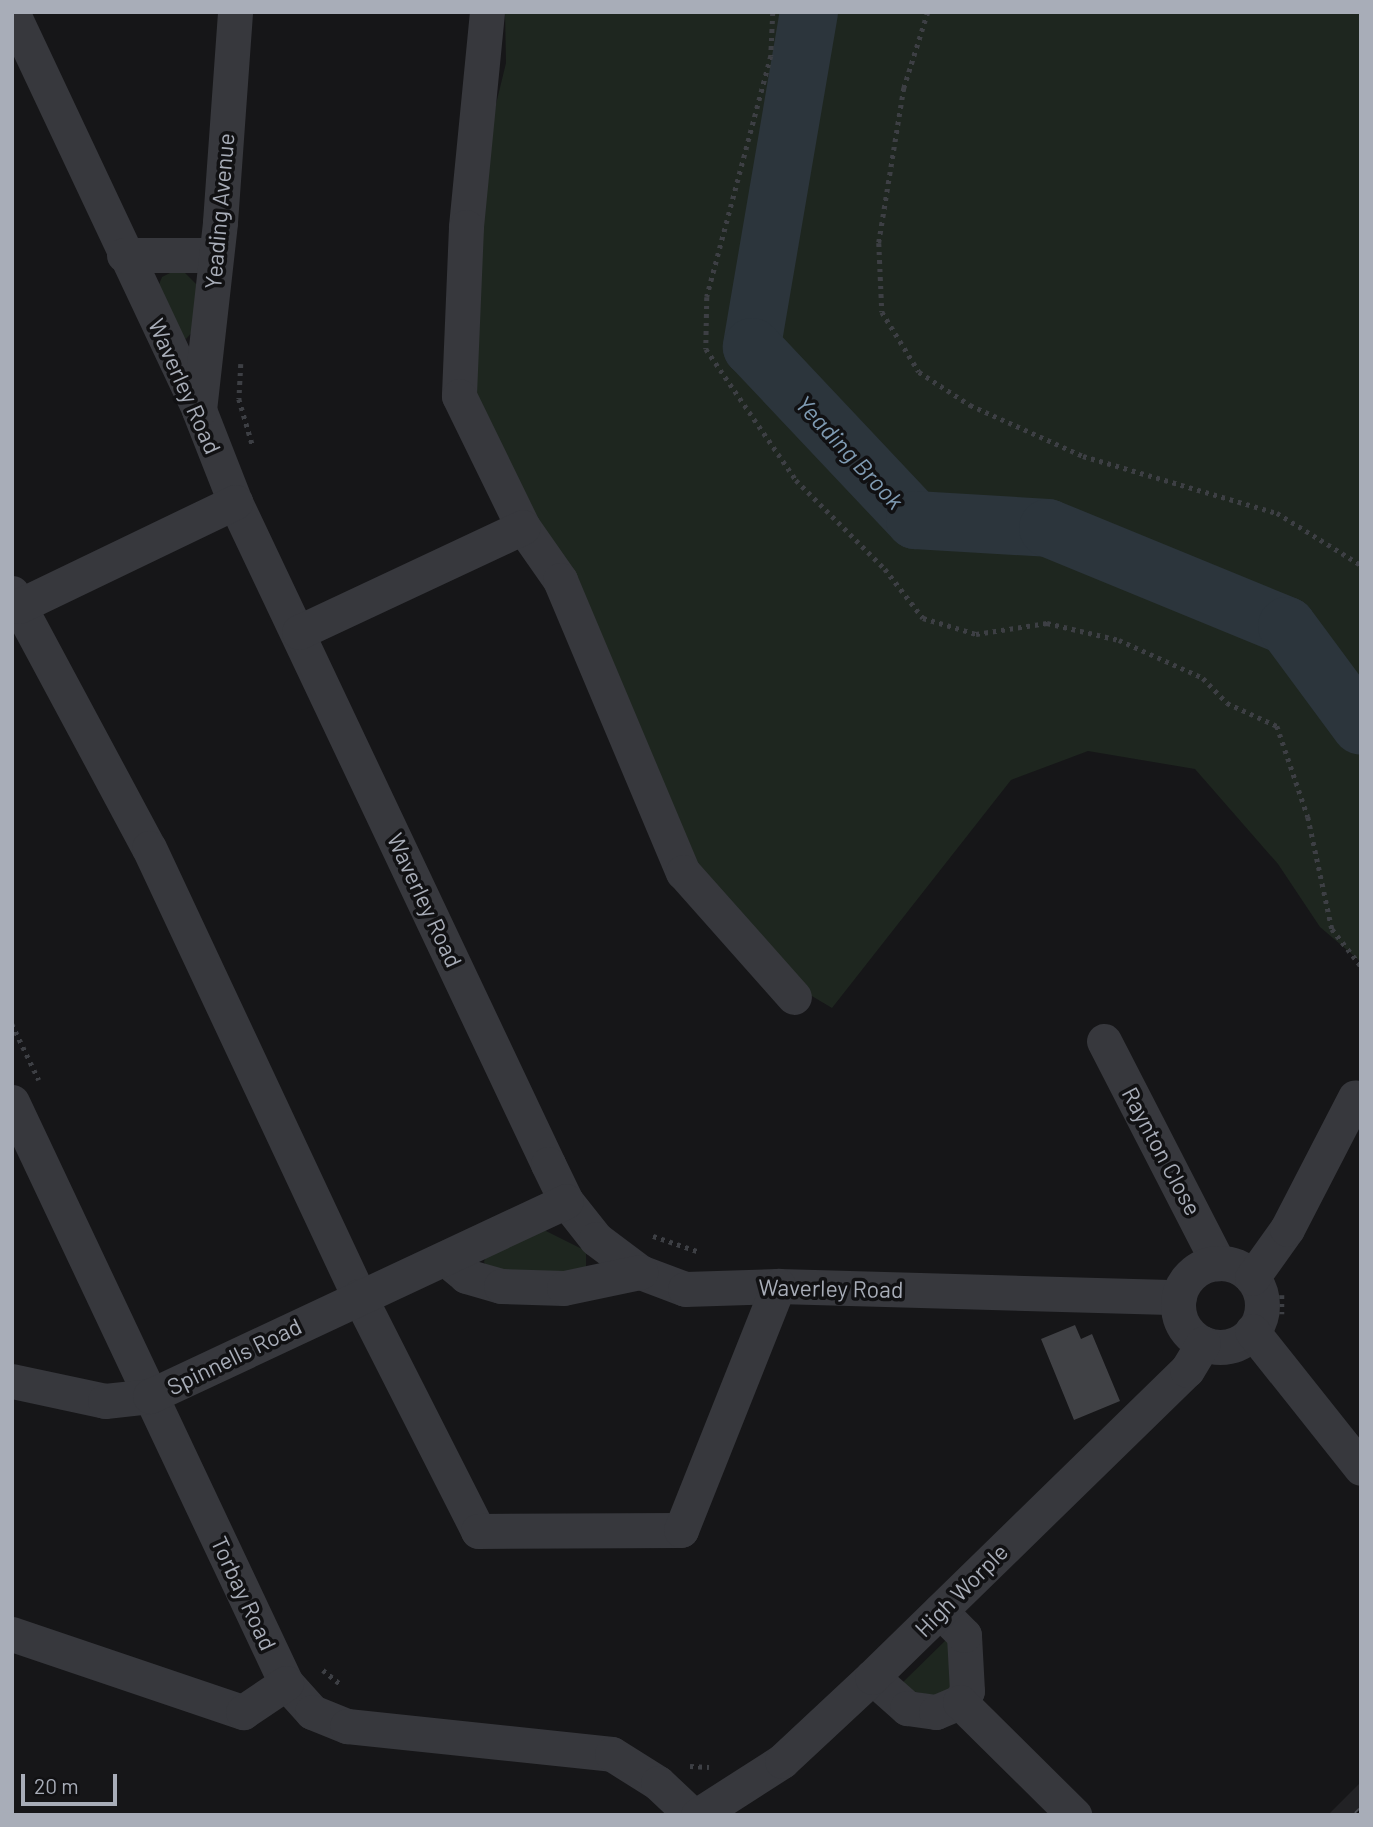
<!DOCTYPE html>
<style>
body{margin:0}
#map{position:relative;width:1373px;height:1827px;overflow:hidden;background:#161618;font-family:Barlow,sans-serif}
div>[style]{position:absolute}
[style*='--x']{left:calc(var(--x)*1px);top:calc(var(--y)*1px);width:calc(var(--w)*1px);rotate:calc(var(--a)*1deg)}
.built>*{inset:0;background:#222225}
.green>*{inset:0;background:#1e261f}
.river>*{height:58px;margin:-29px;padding:0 29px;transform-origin:29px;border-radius:29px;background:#2c353c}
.building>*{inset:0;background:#404145}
.path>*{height:4.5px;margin-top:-2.25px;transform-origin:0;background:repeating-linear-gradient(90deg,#3d3f44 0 3.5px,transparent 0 8.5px)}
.minor>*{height:35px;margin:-17.5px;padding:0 17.5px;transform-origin:17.5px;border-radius:17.5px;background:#37383d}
.minor>.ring{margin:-17.5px;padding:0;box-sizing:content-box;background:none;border:35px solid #37383d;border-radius:50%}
.rail>*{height:8px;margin-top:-4px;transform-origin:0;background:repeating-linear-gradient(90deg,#111113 0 16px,#4a4c52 0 32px);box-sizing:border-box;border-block:2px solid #4a4c52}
span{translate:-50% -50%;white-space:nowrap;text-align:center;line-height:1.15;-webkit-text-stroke:7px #111113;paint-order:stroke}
.street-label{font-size:23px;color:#a8adb8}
.water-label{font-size:24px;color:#7f9bb3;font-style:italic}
.frame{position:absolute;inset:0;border:14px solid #a8adb8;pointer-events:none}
.scale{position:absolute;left:21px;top:1774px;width:96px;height:32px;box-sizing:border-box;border:4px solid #a8adb8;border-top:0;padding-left:9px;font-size:21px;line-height:24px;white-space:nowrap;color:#a8adb8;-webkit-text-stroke:5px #111113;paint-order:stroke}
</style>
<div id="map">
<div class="built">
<div style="clip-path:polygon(1361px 1782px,1361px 1815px,1328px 1815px)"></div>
</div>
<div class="green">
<div style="clip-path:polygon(505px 12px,1361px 12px,1361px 962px,1320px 927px,1278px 864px,1195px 769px,1088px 751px,1011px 780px,832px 1008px,800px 989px,683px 872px,459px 396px,466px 227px,506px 63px)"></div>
<div style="clip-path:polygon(172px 272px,184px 272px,197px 285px,194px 330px,186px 339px,180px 335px,158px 287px,162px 277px)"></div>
<div style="clip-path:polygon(542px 1229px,586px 1251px,586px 1273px,490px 1273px,484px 1262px,487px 1253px)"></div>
<div style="clip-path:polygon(949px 1637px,956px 1687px,944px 1698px,897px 1688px)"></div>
</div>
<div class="river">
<div style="--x:809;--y:12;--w:340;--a:99.7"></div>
<div style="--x:752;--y:347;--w:238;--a:46.7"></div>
<div style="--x:915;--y:520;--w:133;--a:3.4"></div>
<div style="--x:1048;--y:528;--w:258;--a:22.3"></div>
<div style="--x:1287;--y:626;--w:124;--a:53.5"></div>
</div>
<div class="building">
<div style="clip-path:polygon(1075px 1325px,1081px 1339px,1092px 1334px,1120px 1401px,1074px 1420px,1041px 1339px)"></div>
</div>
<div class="path">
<div style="--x:773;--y:12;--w:44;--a:92.6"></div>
<div style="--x:771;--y:56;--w:249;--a:104.9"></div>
<div style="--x:707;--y:297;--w:52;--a:91.1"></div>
<div style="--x:706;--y:349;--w:159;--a:55.5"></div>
<div style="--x:796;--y:480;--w:126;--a:45"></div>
<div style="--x:885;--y:569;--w:62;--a:52.2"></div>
<div style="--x:923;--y:618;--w:55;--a:16.8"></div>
<div style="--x:976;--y:634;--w:72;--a:-8.8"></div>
<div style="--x:1047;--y:623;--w:74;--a:13.3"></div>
<div style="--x:1119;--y:640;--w:92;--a:24.3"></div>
<div style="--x:1203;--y:678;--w:35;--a:46"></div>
<div style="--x:1227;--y:703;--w:55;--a:24.7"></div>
<div style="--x:1277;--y:726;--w:96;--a:71.2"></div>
<div style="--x:1308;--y:817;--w:115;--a:77.9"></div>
<div style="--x:1332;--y:929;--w:47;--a:51.9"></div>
<div style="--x:928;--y:12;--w:80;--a:107.5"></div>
<div style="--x:904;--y:88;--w:157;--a:99.2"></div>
<div style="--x:879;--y:243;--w:69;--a:87.5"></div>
<div style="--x:882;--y:312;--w:70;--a:58.3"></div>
<div style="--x:919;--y:372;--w:61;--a:32.9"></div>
<div style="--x:970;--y:405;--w:124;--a:24.3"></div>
<div style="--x:1083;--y:456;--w:202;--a:16.4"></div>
<div style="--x:1277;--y:513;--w:99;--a:31.8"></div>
<div style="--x:241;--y:364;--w:35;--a:93"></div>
<div style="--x:239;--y:399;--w:50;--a:73.7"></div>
<div style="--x:12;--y:1024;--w:62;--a:64.3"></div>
<div style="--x:653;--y:1236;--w:50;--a:18.8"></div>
<div style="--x:1282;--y:1295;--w:19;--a:90"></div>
<div style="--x:323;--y:1670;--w:22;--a:39"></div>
<div style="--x:690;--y:1766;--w:19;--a:3"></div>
</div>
<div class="minor">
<div style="--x:12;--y:12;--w:440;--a:64.8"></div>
<div style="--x:199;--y:410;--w:99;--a:68.6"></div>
<div style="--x:235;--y:502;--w:732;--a:64.69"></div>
<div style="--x:548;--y:1164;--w:41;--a:64.1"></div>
<div style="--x:566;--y:1201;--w:48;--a:51.7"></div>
<div style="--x:596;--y:1239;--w:55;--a:36.9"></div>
<div style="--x:640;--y:1272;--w:48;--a:20.7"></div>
<div style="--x:685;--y:1289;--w:93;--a:-1.8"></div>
<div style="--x:778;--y:1286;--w:401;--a:1.6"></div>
<div style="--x:487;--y:12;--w:216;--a:95.6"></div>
<div style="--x:466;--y:227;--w:169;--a:92.4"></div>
<div style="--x:459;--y:396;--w:146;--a:64"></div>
<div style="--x:523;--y:527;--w:65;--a:55.1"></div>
<div style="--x:560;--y:580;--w:317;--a:67.2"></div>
<div style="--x:683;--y:872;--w:167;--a:48.4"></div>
<div style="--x:124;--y:255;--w:91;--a:0"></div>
<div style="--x:199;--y:410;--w:189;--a:-83.6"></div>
<div style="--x:220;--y:222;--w:211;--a:-85.9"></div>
<div style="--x:12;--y:593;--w:289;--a:61.8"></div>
<div style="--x:149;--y:848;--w:495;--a:64.9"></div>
<div style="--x:359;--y:1296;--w:263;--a:63.1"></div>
<div style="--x:478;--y:1531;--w:203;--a:-0.3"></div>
<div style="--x:681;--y:1530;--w:263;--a:-68.3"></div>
<div style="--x:19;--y:606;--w:240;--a:-25.7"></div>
<div style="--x:299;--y:632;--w:247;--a:-25.1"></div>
<div style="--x:1104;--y:1041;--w:250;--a:62.8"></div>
<div style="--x:12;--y:1102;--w:642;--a:64.75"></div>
<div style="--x:286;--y:1683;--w:39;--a:48"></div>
<div style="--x:312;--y:1712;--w:38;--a:22"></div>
<div style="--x:347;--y:1726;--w:266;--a:6"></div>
<div style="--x:612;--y:1754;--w:54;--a:32.2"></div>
<div style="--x:658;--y:1783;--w:47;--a:43.3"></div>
<div style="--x:446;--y:1259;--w:26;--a:40"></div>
<div style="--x:466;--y:1276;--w:36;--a:16"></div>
<div style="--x:501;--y:1286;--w:63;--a:1.8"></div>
<div style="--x:564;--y:1288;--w:78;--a:-11.9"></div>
<div class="ring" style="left:1178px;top:1263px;width:49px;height:49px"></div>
<div style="--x:1252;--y:1278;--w:60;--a:-54.5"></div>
<div style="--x:1287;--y:1229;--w:148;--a:-62.7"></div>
<div style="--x:1252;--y:1331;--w:175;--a:51.5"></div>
<div style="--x:12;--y:1381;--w:95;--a:12.1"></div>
<div style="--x:105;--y:1401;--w:45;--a:-6.3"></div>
<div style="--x:150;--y:1396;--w:459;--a:-25.1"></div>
<div style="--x:12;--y:1634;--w:244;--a:18.7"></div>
<div style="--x:243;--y:1712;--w:52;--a:-34"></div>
<div style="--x:872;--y:1677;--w:47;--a:41.5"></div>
<div style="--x:907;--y:1708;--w:29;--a:8"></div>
<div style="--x:936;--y:1712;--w:26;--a:-23"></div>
<div style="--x:960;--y:1702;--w:13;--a:-58"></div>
<div style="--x:967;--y:1691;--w:56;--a:-93.1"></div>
<div style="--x:964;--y:1635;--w:34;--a:-135"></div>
<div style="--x:960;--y:1702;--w:161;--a:44.7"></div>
<div style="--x:698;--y:1815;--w:100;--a:-32.7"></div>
<div style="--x:782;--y:1761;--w:123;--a:-43"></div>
<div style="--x:872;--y:1677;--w:440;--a:-44.3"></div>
<div style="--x:1187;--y:1370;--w:31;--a:-59"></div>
</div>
<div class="rail">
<div style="--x:1357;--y:1815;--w:6;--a:-45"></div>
</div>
<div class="street-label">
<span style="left:219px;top:211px;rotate:-85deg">Yeading Avenue</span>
<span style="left:185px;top:386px;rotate:66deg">Waverley Road</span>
<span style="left:425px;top:900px;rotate:65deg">Waverley Road</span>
<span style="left:1162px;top:1151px;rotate:62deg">Raynton Close</span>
<span style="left:831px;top:1288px;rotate:1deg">Waverley Road</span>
<span style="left:234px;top:1356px;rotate:-26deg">Spinnells Road</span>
<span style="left:961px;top:1590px;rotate:-45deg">High Worple</span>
<span style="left:244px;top:1593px;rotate:65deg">Torbay Road</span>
</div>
<div class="water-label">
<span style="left:850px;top:452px;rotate:47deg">Yeading Brook</span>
</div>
<div class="frame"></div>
<div class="scale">20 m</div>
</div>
